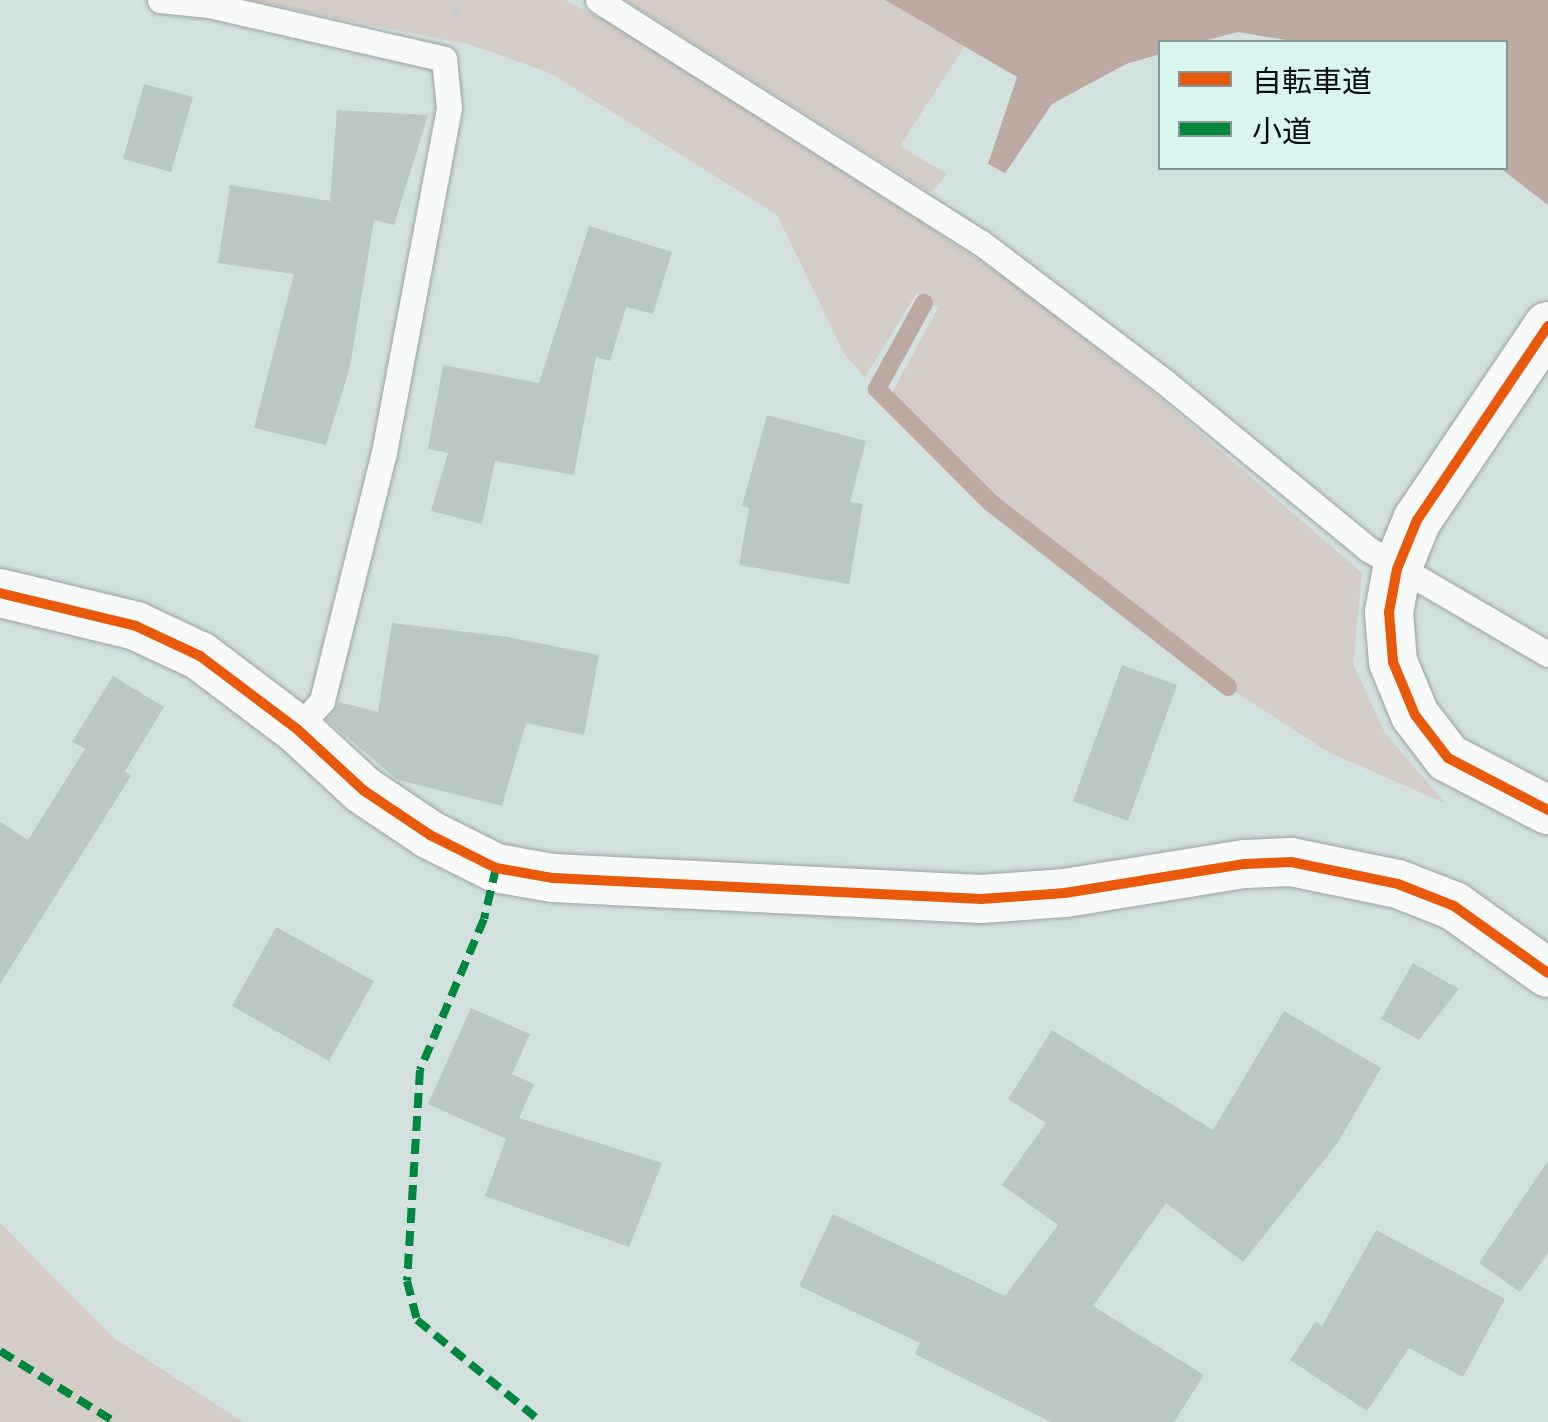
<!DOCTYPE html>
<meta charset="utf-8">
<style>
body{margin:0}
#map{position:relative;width:1548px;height:1422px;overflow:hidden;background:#d3e1de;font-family:Quicksand,"Noto Sans JP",sans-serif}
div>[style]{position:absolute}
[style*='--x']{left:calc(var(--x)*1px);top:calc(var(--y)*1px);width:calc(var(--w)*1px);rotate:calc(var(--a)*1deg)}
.green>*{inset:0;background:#d4ccc7}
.water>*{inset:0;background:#bca9a1}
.stream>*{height:18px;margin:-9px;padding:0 9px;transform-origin:9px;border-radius:9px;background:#bca9a1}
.building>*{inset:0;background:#bac7c5}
.path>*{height:6px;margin-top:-3px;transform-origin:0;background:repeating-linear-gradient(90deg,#c9cdcc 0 8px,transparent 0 16px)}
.roads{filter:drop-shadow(0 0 2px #99a3a2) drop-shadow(0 0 2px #99a3a2)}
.service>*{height:25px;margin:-12.5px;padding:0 12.5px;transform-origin:12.5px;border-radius:12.5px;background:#f8fafa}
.minor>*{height:48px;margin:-24px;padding:0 24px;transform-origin:24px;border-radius:24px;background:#f8fafa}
.quiet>*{height:8px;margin-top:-4px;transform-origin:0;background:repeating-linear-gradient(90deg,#00873e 0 15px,transparent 0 23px)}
.cycleway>*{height:10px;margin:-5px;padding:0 5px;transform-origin:5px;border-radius:5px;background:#e8590c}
span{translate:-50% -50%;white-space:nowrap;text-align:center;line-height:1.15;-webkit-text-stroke:9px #daf4ef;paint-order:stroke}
.legend{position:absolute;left:1158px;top:40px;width:350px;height:130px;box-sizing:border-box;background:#daf4ef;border:2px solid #859895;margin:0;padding:12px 18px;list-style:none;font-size:30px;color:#060f0e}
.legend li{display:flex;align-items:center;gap:20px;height:50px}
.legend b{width:50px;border:2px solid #859895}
</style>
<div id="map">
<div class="green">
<div style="clip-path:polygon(247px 0,565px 0,626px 32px,920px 221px,1019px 287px,1154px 393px,1362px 573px,1353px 664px,1385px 733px,1445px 803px,1330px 753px,1228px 687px,991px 503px,888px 400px,938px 308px,917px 293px,865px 377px,845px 355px,777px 215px,550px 73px,471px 45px)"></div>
<div style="clip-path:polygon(625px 0,885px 0,965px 46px,900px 146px,947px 174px,931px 193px)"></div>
<div style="clip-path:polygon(0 1223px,114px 1338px,243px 1422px,0 1422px)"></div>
</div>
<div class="water">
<div style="clip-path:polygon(885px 0,1548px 0,1548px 205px,1500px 168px,1506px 168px,1506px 42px,1298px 42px,1238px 32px,1200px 42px,1160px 42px,1160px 54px,1126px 64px,1052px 104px,1005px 173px,988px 164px,1017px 77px)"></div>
</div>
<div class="stream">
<div style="--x:924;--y:303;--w:98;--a:118.7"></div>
<div style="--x:877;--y:389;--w:161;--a:45"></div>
<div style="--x:991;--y:503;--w:300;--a:37.8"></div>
</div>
<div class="building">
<div style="clip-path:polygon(144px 84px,193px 97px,171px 172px,123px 159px)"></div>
<div style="clip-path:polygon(337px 110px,428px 115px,394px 225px,374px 220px,350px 367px,326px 445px,254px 428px,294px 274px,218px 263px,230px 185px,330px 201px)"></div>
<div style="clip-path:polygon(589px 226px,672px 252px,653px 314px,626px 307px,610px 361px,596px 357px,574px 475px,495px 461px,482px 524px,431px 511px,448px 453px,428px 449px,443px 365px,539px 383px)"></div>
<div style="clip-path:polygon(767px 415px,866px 441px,850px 502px,863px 504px,849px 584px,739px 565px,749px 508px,742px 506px)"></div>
<div style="clip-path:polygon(392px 623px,508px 637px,599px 655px,584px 735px,526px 723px,502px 806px,398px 780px,327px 720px,339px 702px,378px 712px)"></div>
<div style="clip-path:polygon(1122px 665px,1177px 685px,1128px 821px,1073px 801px)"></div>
<div style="clip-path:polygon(113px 676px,164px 707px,125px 771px,131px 776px,0 984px,0 822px,28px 840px,85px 749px,72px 742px)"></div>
<div style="clip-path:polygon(276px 927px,374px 981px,329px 1061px,232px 1006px)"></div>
<div style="clip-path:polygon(1413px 963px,1459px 989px,1419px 1040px,1381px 1019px)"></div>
<div style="clip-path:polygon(471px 1008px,530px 1034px,512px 1074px,534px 1084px,519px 1118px,662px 1163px,629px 1247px,485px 1196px,506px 1139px,428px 1104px)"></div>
<div style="clip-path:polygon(1284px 1011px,1381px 1068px,1337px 1144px,1243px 1262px,1166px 1203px,1093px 1306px,1204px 1375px,1174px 1422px,1051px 1422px,915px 1354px,920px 1343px,799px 1286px,833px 1214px,1005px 1296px,1058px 1225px,1002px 1185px,1046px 1123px,1008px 1099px,1052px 1030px,1213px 1130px)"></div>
<div style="clip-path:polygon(1548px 1161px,1548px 1253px,1520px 1292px,1479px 1263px)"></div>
<div style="clip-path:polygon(1376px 1230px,1505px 1299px,1463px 1377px,1409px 1348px,1367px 1411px,1290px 1360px,1316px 1321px,1322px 1326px)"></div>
</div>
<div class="path">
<div style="--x:454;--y:16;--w:18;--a:-61"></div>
</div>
<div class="roads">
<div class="service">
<div style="--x:160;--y:0;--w:49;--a:5.8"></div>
<div style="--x:209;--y:5;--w:241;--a:12.9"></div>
<div style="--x:444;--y:59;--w:49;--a:84.2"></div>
<div style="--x:449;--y:108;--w:354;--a:100.7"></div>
<div style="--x:383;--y:456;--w:252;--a:104"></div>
<div style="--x:322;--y:701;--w:38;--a:132"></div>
<div style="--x:598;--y:0;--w:452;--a:32.4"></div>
<div style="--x:980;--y:242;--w:232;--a:37.1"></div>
<div style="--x:1165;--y:382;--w:263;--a:39.4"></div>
<div style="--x:1368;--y:549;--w:208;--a:30.3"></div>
</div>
<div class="minor">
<div style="--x:1548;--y:326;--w:234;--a:124"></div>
<div style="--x:1417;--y:520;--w:53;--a:112.2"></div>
<div style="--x:1397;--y:569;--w:44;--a:100.5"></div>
<div style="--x:1389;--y:612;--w:50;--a:85.4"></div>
<div style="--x:1393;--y:662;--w:57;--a:67.5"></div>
<div style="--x:1415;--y:715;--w:54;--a:52.5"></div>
<div style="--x:1448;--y:758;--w:113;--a:27.5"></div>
<div style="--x:0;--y:593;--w:140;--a:13.6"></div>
<div style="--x:136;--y:626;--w:71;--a:25.1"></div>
<div style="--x:200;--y:656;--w:121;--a:37"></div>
<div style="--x:297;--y:729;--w:90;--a:42.7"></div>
<div style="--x:363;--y:790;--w:81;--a:33.9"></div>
<div style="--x:430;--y:835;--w:74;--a:26.6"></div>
<div style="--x:496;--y:868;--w:58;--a:10"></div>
<div style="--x:553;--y:878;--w:429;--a:2.8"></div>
<div style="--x:981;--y:899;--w:84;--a:-4.1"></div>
<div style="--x:1065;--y:893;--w:182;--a:-9.2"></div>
<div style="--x:1245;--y:864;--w:46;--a:-2.5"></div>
<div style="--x:1291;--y:862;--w:109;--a:11.6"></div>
<div style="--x:1398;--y:884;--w:60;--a:21.4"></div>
<div style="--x:1454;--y:906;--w:115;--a:35.5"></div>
</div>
</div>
<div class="quiet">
<div style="--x:496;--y:868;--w:52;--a:103.2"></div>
<div style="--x:484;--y:919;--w:164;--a:113"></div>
<div style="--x:420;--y:1070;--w:211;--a:93.5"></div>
<div style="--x:407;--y:1281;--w:40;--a:75.6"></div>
<div style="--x:417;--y:1320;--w:161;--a:39.4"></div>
<div style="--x:0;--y:1351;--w:135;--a:31.7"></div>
</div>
<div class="cycleway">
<div style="--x:1548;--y:326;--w:234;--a:124"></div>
<div style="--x:1417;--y:520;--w:53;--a:112.2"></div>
<div style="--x:1397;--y:569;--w:44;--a:100.5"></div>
<div style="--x:1389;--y:612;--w:50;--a:85.4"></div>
<div style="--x:1393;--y:662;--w:57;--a:67.5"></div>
<div style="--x:1415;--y:715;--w:54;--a:52.5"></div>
<div style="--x:1448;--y:758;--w:113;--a:27.5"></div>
<div style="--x:0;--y:593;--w:140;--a:13.6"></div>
<div style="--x:136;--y:626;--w:71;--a:25.1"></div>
<div style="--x:200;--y:656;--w:121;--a:37"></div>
<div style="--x:297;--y:729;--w:90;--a:42.7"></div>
<div style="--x:363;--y:790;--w:81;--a:33.9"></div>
<div style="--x:430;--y:835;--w:74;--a:26.6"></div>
<div style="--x:496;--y:868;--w:58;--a:10"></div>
<div style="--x:553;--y:878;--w:429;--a:2.8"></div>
<div style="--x:981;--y:899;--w:84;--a:-4.1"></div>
<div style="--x:1065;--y:893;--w:182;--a:-9.2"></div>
<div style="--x:1245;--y:864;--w:46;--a:-2.5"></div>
<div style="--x:1291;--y:862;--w:109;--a:11.6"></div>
<div style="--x:1398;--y:884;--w:60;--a:21.4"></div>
<div style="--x:1454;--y:906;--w:115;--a:35.5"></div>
</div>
<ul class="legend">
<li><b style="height:12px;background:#e8590c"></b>自転車道</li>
<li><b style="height:12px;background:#00873e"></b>小道</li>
</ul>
</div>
